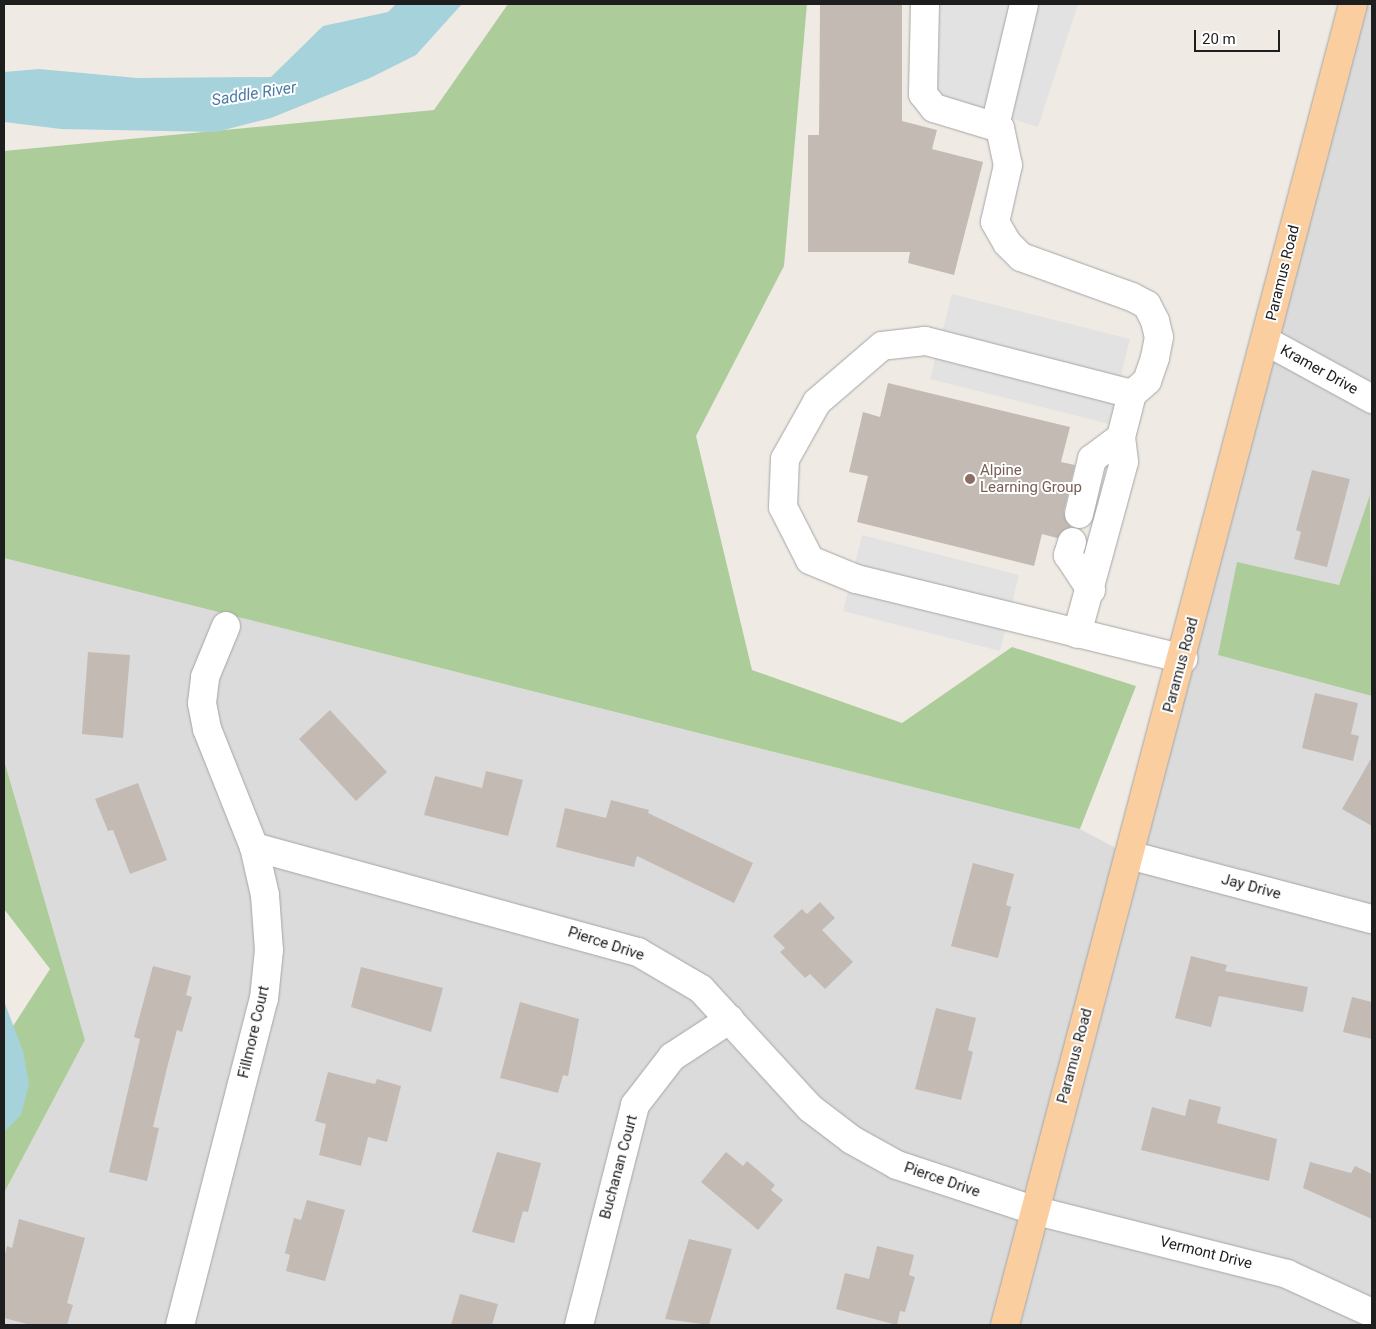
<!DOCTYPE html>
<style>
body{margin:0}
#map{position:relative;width:1376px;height:1329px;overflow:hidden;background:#efebe4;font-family:Roboto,sans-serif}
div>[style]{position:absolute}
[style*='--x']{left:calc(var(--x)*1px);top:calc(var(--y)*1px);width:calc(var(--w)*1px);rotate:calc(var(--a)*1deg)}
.residential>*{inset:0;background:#dcdbdb}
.forest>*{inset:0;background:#accd9a}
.parking>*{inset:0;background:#e2e2e2}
.water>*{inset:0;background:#a6d2dc}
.building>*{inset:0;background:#c3bab4}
.roads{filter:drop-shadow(0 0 1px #a5a5a5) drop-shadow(0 0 1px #a5a5a5)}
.minor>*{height:28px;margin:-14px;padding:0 14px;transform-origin:14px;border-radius:14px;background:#fff}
.major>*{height:28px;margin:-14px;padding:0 14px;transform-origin:14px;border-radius:14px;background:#face9f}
.dots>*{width:14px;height:14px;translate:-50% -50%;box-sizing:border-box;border:2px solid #fff;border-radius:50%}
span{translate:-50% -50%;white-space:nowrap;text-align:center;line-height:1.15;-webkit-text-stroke:4px #fff;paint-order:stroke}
.street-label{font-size:15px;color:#1e1e1e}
.education-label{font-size:15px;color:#785e54}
.left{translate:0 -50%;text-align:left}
.water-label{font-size:16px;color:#497ba4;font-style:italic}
.frame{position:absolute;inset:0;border:5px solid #1e1e1e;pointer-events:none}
.scale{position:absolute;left:1194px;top:30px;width:86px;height:22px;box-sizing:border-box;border:2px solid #1e1e1e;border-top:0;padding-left:6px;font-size:15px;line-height:18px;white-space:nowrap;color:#1e1e1e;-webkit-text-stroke:4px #fff;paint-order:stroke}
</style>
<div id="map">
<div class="residential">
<div style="clip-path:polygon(1353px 4px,1372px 4px,1372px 495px,1339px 585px,1219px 655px,1372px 696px,1372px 1325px,4px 1325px,4px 1193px,85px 1040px,4px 760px,4px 558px,1080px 829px,1129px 855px)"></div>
</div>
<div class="forest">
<div style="clip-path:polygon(508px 4px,807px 4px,784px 266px,696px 436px,752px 670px,902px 723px,1012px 647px,1136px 686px,1080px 829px,4px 558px,4px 151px,434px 110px)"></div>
<div style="clip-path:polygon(1370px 495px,1372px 696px,1218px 655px,1237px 562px,1339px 585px)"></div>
<div style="clip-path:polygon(4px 760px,85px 1040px,4px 1193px,4px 1040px,50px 969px,4px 909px)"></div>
</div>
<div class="parking">
<div style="clip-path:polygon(940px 4px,1078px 4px,1038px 127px,935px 94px)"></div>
<div style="clip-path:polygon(952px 294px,1130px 339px,1109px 424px,930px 379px)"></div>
<div style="clip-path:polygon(862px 535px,1019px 575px,1000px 651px,843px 611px)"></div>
</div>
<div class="water">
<div style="clip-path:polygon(396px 4px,462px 4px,416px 55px,370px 78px,271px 118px,216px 132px,61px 129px,4px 122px,4px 72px,39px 69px,137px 78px,271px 77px,323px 26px,388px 12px)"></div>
<div style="clip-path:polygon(4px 1001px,23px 1051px,29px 1084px,21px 1115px,4px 1132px)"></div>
</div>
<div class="building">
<div style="clip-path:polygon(820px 4px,902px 4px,902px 121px,937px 130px,932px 149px,983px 162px,954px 275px,908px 263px,910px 252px,808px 252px,808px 135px,819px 135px)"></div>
<div style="clip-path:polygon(888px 383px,1070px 427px,1061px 462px,1075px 465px,1064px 511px,1071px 527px,1057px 538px,1042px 534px,1034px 566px,857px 522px,868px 476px,849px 472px,863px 412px,880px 417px)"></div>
<div style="clip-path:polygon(1312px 470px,1350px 479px,1327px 567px,1294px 559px,1301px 532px,1296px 530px)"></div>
<div style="clip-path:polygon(88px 652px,130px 655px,123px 738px,82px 734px)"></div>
<div style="clip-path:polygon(1315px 693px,1358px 703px,1351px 734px,1359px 736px,1353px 761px,1302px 748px)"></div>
<div style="clip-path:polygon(330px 710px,387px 772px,356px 801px,299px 739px)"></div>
<div style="clip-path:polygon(1372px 757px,1372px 826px,1342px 809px)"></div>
<div style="clip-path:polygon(486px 771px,523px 780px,508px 836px,424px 815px,435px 776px,482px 788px)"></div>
<div style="clip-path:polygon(138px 783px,167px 860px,130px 874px,113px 830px,108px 831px,95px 799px)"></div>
<div style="clip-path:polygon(611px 800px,649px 810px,648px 813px,753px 863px,734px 903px,637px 856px,634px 867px,556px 847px,565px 808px,606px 818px)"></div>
<div style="clip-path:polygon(973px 863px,1014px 874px,1006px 905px,1011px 907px,998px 958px,951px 946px)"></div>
<div style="clip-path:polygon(820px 902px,835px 918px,822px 930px,853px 962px,825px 989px,810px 974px,805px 978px,780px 952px,785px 948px,773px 936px,802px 909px,807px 914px)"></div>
<div style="clip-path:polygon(1191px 956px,1227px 965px,1225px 971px,1308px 987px,1303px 1012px,1219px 996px,1211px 1027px,1175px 1018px)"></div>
<div style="clip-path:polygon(153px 966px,191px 976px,186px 995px,192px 997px,182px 1032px,177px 1030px,168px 1064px,153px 1127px,159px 1128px,147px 1181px,109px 1172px,140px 1039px,134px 1037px)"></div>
<div style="clip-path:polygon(361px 967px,443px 988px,431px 1032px,351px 1007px)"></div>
<div style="clip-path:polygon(1352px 997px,1372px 1002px,1372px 1039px,1343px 1032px)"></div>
<div style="clip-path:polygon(520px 1002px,579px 1019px,568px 1076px,563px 1075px,558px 1093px,500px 1078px)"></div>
<div style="clip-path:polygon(936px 1008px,976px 1018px,968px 1050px,973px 1052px,961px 1100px,915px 1089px)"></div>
<div style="clip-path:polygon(328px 1072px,375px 1084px,377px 1079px,401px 1086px,387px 1142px,368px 1137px,361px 1166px,319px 1155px,326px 1124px,315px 1121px)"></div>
<div style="clip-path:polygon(1189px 1099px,1221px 1107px,1217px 1123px,1277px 1139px,1269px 1181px,1141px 1150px,1152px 1107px,1185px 1116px)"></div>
<div style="clip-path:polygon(497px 1152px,541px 1163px,528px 1212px,523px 1211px,514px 1243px,472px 1232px)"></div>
<div style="clip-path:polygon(726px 1152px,743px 1166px,747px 1161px,775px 1185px,771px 1190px,783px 1200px,758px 1230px,701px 1182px)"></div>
<div style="clip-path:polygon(1310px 1162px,1351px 1173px,1355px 1166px,1372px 1174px,1372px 1219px,1303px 1188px)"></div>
<div style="clip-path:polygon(307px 1200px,345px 1210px,325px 1281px,286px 1271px,290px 1255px,285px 1253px,294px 1218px,301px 1220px)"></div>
<div style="clip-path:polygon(19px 1219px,85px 1238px,67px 1303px,73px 1305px,67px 1325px,31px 1325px,4px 1318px,4px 1258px,7px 1246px,12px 1248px)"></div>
<div style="clip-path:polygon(689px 1239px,732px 1249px,709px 1325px,665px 1319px)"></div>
<div style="clip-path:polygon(877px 1246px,914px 1255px,909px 1275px,915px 1277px,905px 1312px,900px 1311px,897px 1325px,836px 1309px,845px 1273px,869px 1279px)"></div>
<div style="clip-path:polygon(460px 1294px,498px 1304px,492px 1325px,451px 1325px)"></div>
</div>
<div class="roads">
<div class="minor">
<div style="--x:925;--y:4;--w:90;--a:91.3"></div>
<div style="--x:923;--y:94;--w:18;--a:52"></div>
<div style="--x:934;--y:108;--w:69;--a:16.9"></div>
<div style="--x:1000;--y:128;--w:38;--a:78"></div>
<div style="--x:1008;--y:165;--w:58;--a:102.8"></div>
<div style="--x:995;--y:222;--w:24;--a:60"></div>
<div style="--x:1007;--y:243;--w:20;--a:45"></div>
<div style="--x:1021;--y:257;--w:118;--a:19.8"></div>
<div style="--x:1132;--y:297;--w:17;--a:28"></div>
<div style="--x:1147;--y:305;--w:18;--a:63"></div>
<div style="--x:1155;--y:321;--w:16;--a:76"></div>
<div style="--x:1159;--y:337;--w:21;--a:101"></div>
<div style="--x:1155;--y:358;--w:24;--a:109"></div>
<div style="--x:1147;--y:381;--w:20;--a:139"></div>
<div style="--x:1132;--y:394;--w:44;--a:104.3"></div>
<div style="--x:1121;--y:437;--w:25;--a:83"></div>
<div style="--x:1124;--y:462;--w:178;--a:105.3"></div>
<div style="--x:995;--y:126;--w:125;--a:-76.6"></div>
<div style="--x:1266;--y:341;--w:121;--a:28.7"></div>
<div style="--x:1132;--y:394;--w:214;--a:-165.6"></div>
<div style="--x:925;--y:341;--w:43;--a:173.4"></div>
<div style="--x:882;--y:346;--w:86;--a:139.3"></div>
<div style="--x:817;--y:402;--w:65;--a:119.3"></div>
<div style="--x:785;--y:459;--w:48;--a:92.4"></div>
<div style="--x:783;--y:507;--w:59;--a:63"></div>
<div style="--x:810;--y:560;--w:50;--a:22.4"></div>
<div style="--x:856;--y:579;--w:337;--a:13.7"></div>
<div style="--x:1079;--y:514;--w:57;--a:-76.7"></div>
<div style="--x:1092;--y:459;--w:36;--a:-37"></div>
<div style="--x:1072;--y:542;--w:14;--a:107"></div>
<div style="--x:1068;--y:555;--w:42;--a:56.7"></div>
<div style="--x:254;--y:847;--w:398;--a:15.3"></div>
<div style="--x:638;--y:952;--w:73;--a:30.4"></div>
<div style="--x:701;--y:989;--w:161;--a:47.5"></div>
<div style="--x:810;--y:1108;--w:53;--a:37.3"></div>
<div style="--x:852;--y:1140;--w:51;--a:29.1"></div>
<div style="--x:897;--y:1165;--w:143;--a:18.3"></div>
<div style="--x:1033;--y:1210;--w:262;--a:14.1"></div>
<div style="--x:1287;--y:1274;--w:94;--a:24.6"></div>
<div style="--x:1129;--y:855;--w:251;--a:14.8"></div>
<div style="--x:180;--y:1325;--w:337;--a:-75.6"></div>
<div style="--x:264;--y:999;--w:49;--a:-84.2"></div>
<div style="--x:269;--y:950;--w:55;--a:-94.2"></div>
<div style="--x:265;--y:895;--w:49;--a:-102.9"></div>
<div style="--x:254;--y:847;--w:127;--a:-111.7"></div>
<div style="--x:207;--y:729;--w:26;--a:-101"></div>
<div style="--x:202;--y:703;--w:26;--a:-83"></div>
<div style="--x:205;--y:677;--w:55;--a:-67.6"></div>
<div style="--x:579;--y:1325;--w:227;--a:-75.7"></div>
<div style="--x:635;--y:1105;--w:61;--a:-52.4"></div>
<div style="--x:672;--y:1057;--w:69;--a:-33.2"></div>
</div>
<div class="major">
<div style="--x:1005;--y:1325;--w:1366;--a:-75.24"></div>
</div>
</div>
<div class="dots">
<div style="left:970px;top:479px;background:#8d6e63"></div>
</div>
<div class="street-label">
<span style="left:1283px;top:273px;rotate:-76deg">Paramus Road</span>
<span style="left:1319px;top:370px;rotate:29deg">Kramer Drive</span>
<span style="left:1181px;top:665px;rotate:-75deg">Paramus Road</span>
<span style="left:1251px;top:887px;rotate:15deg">Jay Drive</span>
<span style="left:606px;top:944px;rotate:18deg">Pierce Drive</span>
<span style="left:254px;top:1032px;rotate:-77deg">Fillmore Court</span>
<span style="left:1075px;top:1056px;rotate:-75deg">Paramus Road</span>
<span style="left:619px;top:1167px;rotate:-75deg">Buchanan Court</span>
<span style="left:942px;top:1180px;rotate:19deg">Pierce Drive</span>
<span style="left:1206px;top:1253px;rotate:14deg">Vermont Drive</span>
</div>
<div class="education-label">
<span class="left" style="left:980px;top:479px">Alpine<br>Learning Group</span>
</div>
<div class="water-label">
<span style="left:254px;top:94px;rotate:-9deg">Saddle River</span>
</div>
<div class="frame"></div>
<div class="scale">20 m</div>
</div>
